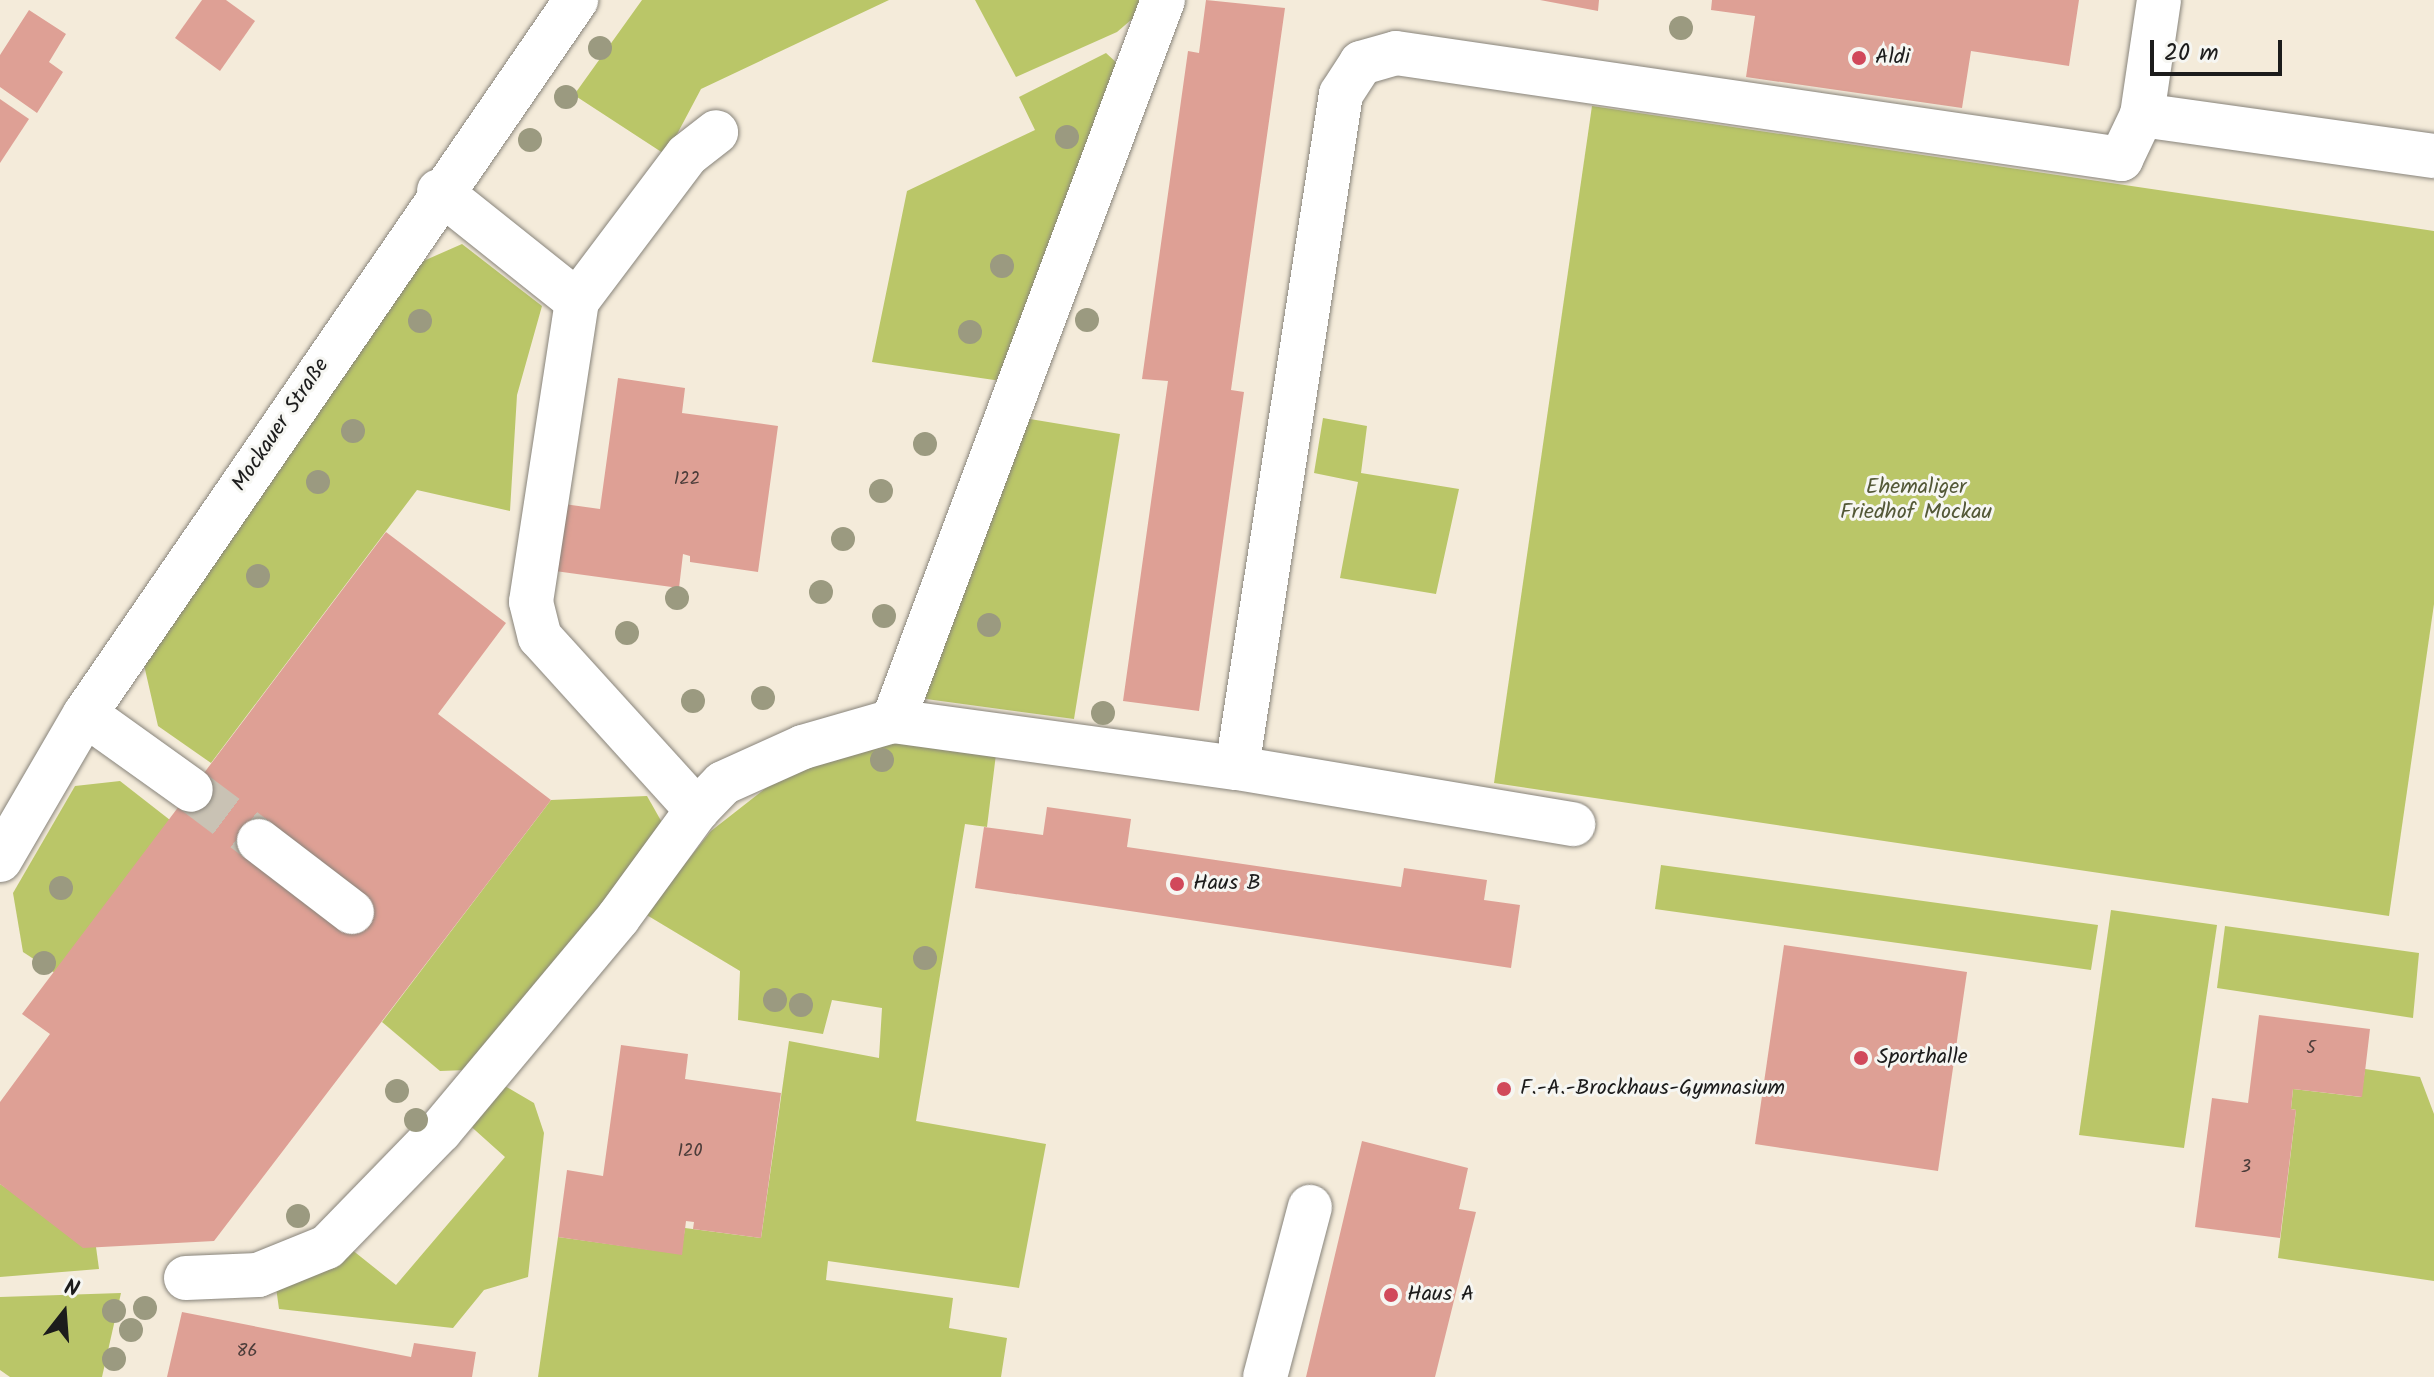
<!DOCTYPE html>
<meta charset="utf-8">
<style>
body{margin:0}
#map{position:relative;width:2434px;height:1377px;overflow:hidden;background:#f4ebda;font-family:Kalam,sans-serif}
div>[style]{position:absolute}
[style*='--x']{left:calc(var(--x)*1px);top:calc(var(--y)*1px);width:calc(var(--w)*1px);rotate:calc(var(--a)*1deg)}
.green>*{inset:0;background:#bac668}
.building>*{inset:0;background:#dea095}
.minor-tunnel>*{height:44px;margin-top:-22px;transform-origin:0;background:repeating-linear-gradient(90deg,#c9c2b4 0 44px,transparent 0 66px)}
.roads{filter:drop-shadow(0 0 2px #88847b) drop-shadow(0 0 2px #88847b)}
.minor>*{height:44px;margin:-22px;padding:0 22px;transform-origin:22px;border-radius:22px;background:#fff}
.trees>*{width:24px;height:24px;margin:-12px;border-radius:50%;background:#9b9a80}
.dots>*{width:22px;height:22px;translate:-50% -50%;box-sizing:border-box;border:4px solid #f6f6f2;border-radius:50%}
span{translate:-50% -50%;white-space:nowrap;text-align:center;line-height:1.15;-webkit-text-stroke:6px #f6f6f2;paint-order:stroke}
.number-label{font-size:18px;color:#4c3d3a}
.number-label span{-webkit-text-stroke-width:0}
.poi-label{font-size:22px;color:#1c1c1c}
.left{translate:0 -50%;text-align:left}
.street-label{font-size:22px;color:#1c1c1c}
.park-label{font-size:22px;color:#535837}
.north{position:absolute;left:24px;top:1273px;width:80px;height:80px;-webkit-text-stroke:6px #f6f6f2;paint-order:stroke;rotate:17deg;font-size:22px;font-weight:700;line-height:32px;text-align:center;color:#1c1c1c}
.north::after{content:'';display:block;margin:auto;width:28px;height:36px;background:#1c1c1c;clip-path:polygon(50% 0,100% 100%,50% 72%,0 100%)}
.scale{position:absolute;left:2150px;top:40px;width:132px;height:36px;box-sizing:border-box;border:4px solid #1c1c1c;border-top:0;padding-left:10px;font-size:24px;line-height:28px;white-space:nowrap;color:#1c1c1c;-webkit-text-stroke:6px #f6f6f2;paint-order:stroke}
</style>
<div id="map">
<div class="green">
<div style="clip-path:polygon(642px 0,889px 0,701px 89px,666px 155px,574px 95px)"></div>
<div style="clip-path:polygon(975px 0,1143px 0,1138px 14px,1117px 32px,1016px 77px)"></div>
<div style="clip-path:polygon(1106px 53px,1118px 64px,1001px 381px,872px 362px,907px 191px,1035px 130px,1019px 97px)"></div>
<div style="clip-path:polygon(1592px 106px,2434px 231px,2434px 604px,2389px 916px,1494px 783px)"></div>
<div style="clip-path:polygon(462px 244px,542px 306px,517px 395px,510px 511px,417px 490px,211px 763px,158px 726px,144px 665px,412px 266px)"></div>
<div style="clip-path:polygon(1024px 418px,1120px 434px,1074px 719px,926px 699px,918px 677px)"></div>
<div style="clip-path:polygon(1323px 418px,1367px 426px,1361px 473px,1459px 489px,1436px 594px,1340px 578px,1358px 482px,1314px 473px)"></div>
<div style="clip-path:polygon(927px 735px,997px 746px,987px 827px,965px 824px,916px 1121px,1046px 1144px,1019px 1288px,828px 1261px,826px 1280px,953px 1298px,949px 1328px,1007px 1338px,1001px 1377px,538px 1377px,558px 1237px,681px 1254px,685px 1228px,761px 1238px,789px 1041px,879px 1058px,882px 1008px,832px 1000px,823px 1034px,738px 1020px,740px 971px,645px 914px,711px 831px,794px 766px)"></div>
<div style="clip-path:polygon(120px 781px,170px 820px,55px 973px,23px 952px,13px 893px,75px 786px)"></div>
<div style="clip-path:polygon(647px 796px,664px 826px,467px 1070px,440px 1071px,382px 1022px,551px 800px)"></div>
<div style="clip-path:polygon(1661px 865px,2098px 925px,2091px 970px,1655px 909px)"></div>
<div style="clip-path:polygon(2111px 910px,2217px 925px,2184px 1148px,2079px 1135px)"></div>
<div style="clip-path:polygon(2225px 926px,2419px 953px,2413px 1018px,2217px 988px)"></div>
<div style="clip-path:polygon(2365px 1069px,2420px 1077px,2434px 1114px,2434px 1281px,2278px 1258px,2296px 1110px,2291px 1109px,2293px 1089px,2361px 1097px)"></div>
<div style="clip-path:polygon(498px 1082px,534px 1103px,544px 1133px,528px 1277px,484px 1290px,453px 1328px,279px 1309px,275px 1280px,351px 1249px,396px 1285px,505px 1157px,466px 1122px)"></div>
<div style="clip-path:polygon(0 1184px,96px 1247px,99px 1269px,0 1277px)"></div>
<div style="clip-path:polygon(121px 1293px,102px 1377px,10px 1377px,0 1370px,0 1297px)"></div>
</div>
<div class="building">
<div style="clip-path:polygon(202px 0,226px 0,255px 21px,220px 71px,175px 38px)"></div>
<div style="clip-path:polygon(1206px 0,1285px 8px,1231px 390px,1244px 392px,1199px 711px,1123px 701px,1168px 381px,1142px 379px,1188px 51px,1199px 53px)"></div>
<div style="clip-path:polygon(1540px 0,1599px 0,1598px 11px)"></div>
<div style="clip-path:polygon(1712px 0,2079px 0,2069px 66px,1971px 51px,1962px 108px,1746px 77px,1755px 16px,1711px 10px)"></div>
<div style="clip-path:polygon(29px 10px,66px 34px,49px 62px,63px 72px,37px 113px,0 87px,0 55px)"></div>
<div style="clip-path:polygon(0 99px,29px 119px,0 163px)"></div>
<div style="clip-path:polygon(618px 378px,685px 388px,682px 413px,778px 426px,758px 572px,690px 562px,690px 556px,683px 554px,679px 588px,555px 571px,564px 504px,600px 509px)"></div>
<div style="clip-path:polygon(386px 532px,506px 623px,438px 714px,551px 800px,214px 1241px,83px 1248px,0 1184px,0 1102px,50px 1034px,22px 1014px)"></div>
<div style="clip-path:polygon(1047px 807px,1131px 819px,1127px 847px,1401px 887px,1404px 868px,1487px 880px,1484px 900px,1520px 905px,1511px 968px,975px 888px,984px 827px,1043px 835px)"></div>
<div style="clip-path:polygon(1784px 945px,1967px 972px,1938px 1171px,1755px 1144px)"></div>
<div style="clip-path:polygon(2259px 1015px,2370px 1029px,2362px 1097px,2293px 1089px,2291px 1109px,2296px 1110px,2280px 1238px,2195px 1227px,2212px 1098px,2248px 1103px)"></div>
<div style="clip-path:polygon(621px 1045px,688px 1054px,685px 1079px,781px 1093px,761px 1238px,693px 1229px,694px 1222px,686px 1221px,682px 1255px,558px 1237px,567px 1170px,603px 1176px)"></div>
<div style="clip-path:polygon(1362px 1141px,1468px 1168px,1459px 1209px,1476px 1212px,1435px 1377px,1306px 1377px)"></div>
<div style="clip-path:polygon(182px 1312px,411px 1357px,414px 1343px,476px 1352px,472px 1377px,167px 1377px)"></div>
</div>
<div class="minor-tunnel">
<div style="--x:191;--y:790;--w:85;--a:36.9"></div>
</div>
<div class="roads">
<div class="minor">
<div style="--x:2159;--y:0;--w:116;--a:98.4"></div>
<div style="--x:2142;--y:115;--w:295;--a:8"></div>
<div style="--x:439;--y:191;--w:176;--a:38.6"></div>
<div style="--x:577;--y:301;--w:183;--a:-53"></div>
<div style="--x:687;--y:155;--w:37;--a:-38"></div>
<div style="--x:577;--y:301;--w:304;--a:98.7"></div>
<div style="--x:531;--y:602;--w:36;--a:76"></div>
<div style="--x:540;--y:637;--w:234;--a:47.8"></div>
<div style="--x:85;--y:714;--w:130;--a:35.6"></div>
<div style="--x:893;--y:721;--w:770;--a:-69.47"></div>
<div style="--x:1237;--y:768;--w:682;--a:-81.23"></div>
<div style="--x:1341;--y:94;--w:37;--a:-57"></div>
<div style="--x:1361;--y:63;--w:36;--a:-16"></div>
<div style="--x:1396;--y:53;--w:733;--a:8.32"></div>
<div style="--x:2121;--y:159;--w:49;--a:-64.5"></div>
<div style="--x:259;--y:841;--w:117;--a:37.4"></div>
<div style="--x:0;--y:860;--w:169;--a:-59.8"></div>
<div style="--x:85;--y:714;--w:867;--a:-55.48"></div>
<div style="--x:186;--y:1278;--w:72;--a:-2.4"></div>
<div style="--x:258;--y:1275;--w:74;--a:-22.1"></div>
<div style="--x:327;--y:1247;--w:162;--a:-45.8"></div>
<div style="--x:440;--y:1131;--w:278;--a:-50.1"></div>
<div style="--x:618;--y:918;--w:134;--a:-53.8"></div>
<div style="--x:697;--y:810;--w:37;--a:-46"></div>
<div style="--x:723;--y:783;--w:88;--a:-24.2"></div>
<div style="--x:803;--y:747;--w:94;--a:-16.1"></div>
<div style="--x:893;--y:721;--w:347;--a:7.8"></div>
<div style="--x:1237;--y:768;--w:341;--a:9.5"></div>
<div style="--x:1265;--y:1377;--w:176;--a:-75.2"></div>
</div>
</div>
<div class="trees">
<div style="left:1681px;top:28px"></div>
<div style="left:600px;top:48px"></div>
<div style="left:566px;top:97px"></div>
<div style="left:1067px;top:137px"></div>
<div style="left:530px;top:140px"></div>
<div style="left:1002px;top:266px"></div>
<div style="left:1087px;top:320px"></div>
<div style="left:420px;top:321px"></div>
<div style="left:970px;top:332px"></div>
<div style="left:353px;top:431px"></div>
<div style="left:925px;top:444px"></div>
<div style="left:318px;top:482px"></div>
<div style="left:881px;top:491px"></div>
<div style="left:843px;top:539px"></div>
<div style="left:258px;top:576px"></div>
<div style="left:821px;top:592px"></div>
<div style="left:677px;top:598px"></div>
<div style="left:884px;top:616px"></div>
<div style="left:989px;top:625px"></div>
<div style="left:627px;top:633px"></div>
<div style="left:763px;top:698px"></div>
<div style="left:693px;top:701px"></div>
<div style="left:1103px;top:713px"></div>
<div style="left:882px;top:760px"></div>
<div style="left:61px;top:888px"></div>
<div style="left:925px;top:958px"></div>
<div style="left:44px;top:963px"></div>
<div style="left:775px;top:1000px"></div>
<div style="left:801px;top:1005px"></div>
<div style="left:397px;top:1091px"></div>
<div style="left:416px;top:1120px"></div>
<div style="left:298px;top:1216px"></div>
<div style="left:145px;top:1308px"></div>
<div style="left:114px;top:1311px"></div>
<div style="left:131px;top:1330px"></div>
<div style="left:114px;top:1359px"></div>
</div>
<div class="dots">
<div style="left:1859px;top:58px;background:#d1495b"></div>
<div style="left:1177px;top:884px;background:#d1495b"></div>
<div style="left:1861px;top:1058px;background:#d1495b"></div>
<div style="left:1504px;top:1089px;background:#d1495b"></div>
<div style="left:1391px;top:1295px;background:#d1495b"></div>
</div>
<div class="number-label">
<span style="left:687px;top:480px">122</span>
<span style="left:2311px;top:1049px">5</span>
<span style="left:690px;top:1152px">120</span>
<span style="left:2246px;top:1168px">3</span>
<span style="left:247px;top:1352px">86</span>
</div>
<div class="poi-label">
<span class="left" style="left:1875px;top:58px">Aldi</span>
<span class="left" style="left:1193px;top:884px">Haus B</span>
<span class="left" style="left:1877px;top:1058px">Sporthalle</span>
<span class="left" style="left:1520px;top:1089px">F.-A.-Brockhaus-Gymnasium</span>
<span class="left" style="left:1407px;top:1295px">Haus A</span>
</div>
<div class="street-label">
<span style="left:281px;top:425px;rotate:-56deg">Mockauer Straße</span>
</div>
<div class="park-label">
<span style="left:1916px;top:500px">Ehemaliger<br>Friedhof Mockau</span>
</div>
<div class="north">N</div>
<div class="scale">20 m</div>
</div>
